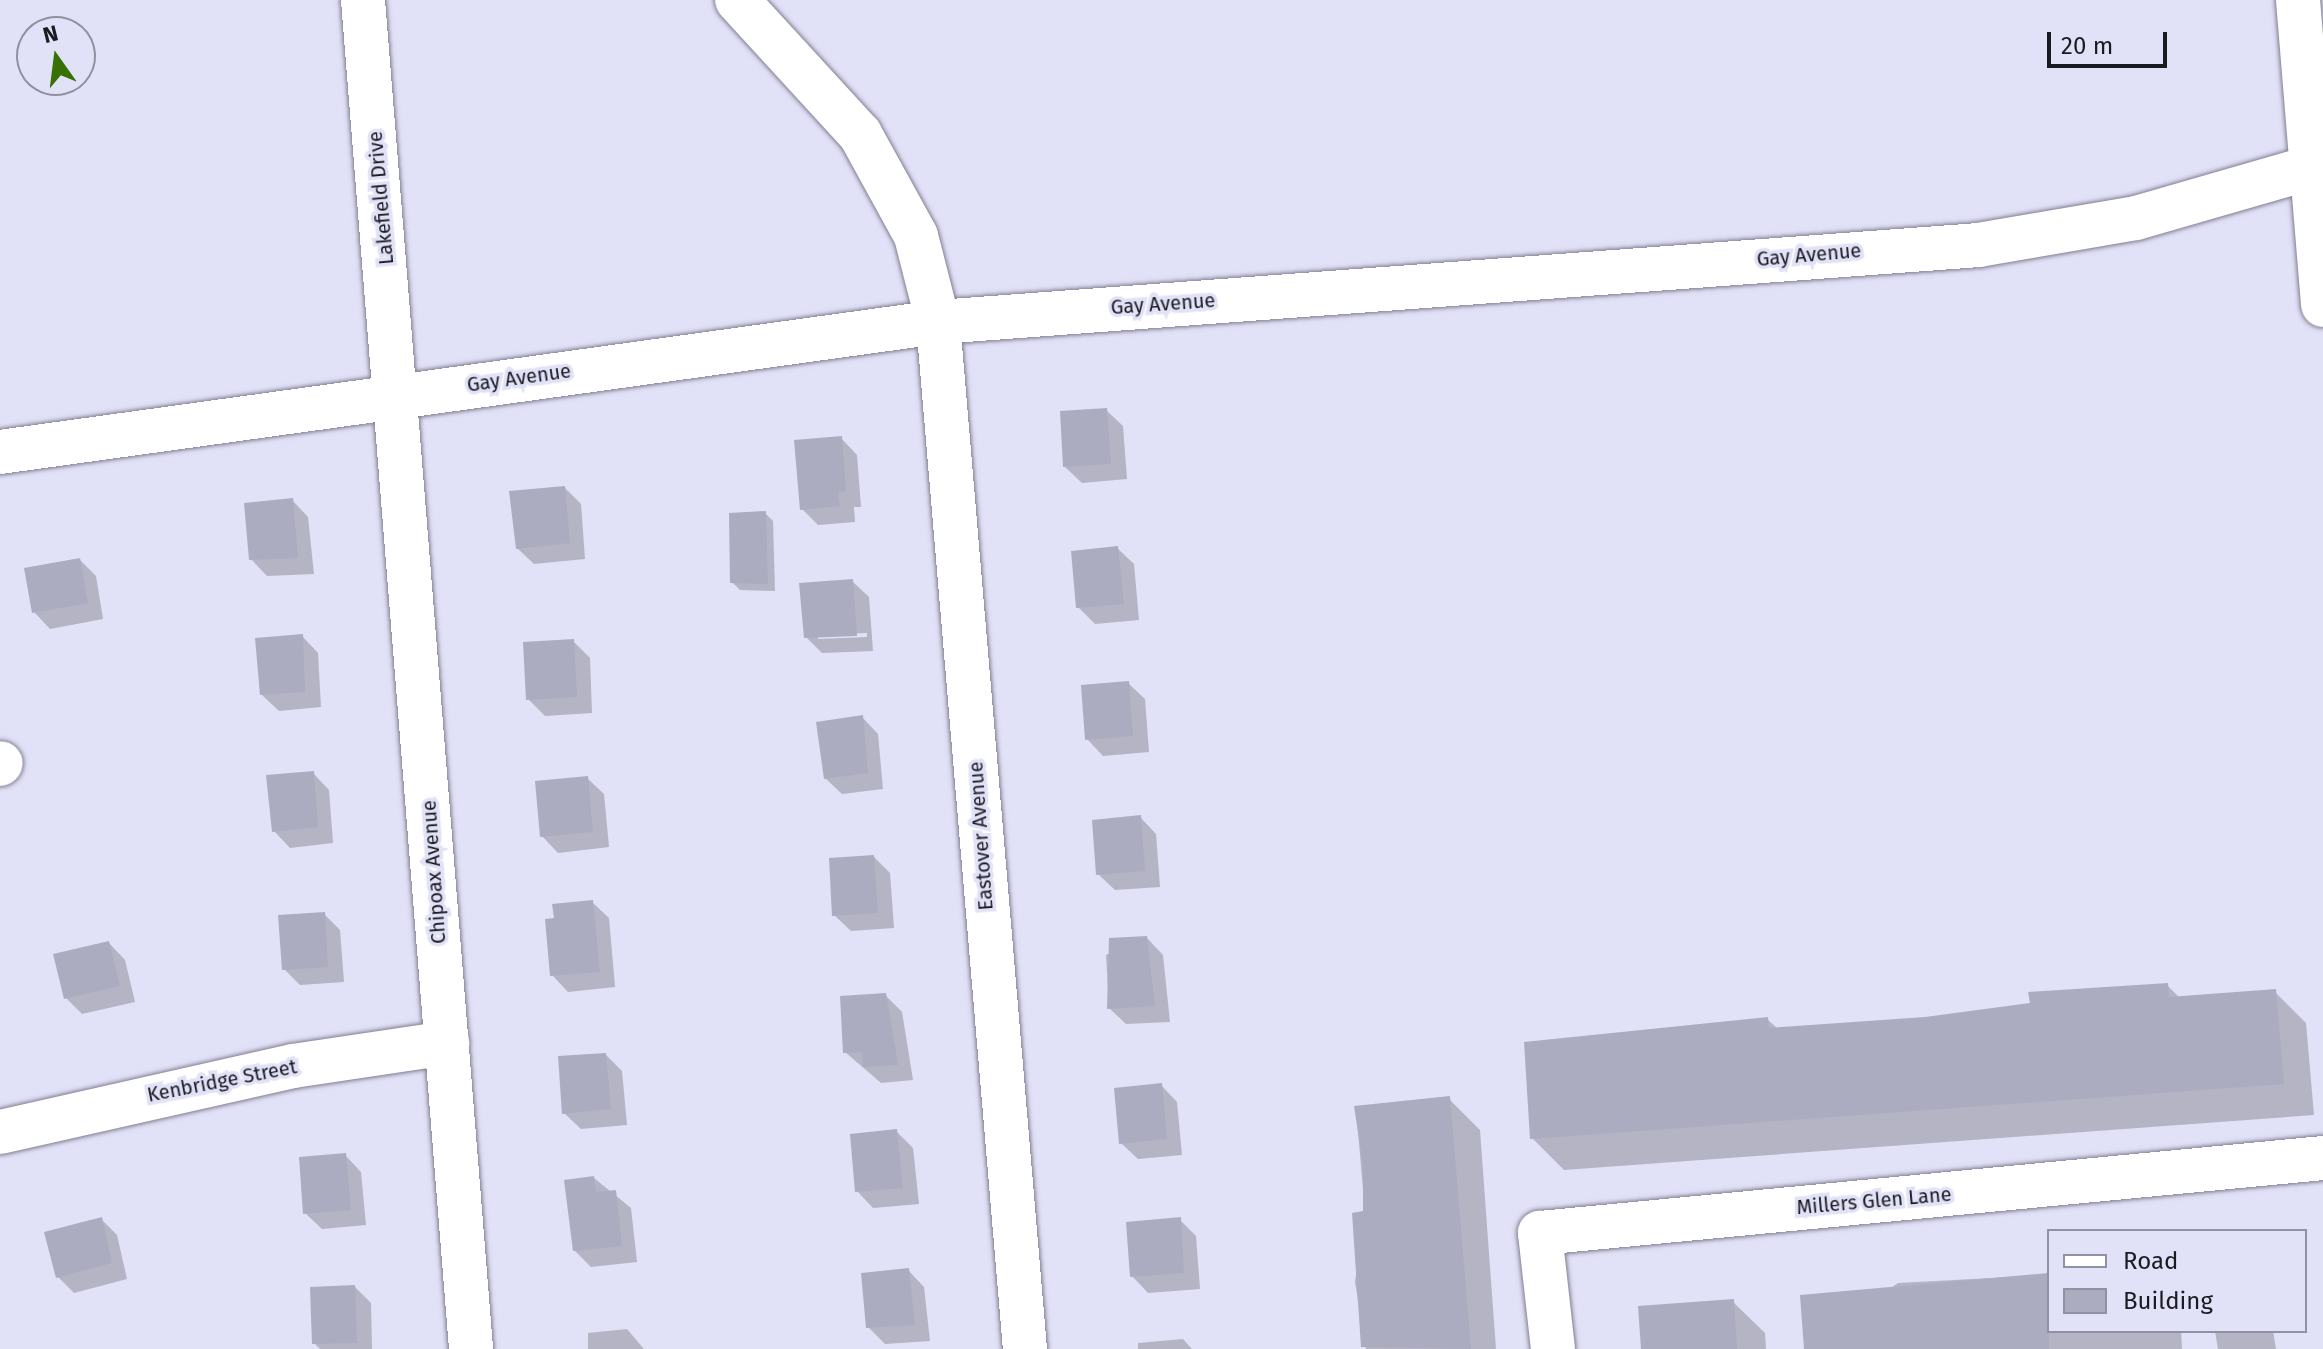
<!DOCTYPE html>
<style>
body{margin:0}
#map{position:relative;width:2323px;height:1349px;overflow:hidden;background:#e1e1f7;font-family:"Fira Sans",sans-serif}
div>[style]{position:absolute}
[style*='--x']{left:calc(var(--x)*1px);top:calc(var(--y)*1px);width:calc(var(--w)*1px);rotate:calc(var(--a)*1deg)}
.shadow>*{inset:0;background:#0003}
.building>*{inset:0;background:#acacc1}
.roads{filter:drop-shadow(0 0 2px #807f93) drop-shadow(0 0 2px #807f93)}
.minor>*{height:44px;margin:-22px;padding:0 22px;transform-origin:22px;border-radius:22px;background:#fff}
span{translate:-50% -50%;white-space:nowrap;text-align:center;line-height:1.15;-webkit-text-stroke:7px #e1e1f7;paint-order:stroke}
.street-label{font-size:20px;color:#1a1a21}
.legend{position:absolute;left:2047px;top:1229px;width:260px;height:104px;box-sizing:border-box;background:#e1e1f7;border:2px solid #9191a1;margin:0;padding:10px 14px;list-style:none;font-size:24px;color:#1a1a21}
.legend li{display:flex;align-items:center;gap:16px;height:40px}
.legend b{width:40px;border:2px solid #9191a1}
.north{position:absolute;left:16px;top:16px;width:80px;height:80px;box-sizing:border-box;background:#e1e1f7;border:2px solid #9191a1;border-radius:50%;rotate:346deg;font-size:22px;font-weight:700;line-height:32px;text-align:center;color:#1a1a21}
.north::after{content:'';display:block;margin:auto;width:28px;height:36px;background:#367102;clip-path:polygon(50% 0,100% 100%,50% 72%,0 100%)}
.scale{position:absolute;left:2047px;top:32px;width:120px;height:36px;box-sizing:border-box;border:4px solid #1a1a21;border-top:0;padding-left:10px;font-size:24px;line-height:28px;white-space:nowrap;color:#1a1a21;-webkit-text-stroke:6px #e1e1f7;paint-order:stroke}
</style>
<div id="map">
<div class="shadow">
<div style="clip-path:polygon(1106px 410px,1123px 426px,1127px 479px,1082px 483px,1065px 467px)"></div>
<div style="clip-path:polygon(841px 438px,857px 455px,861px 507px,854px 507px,855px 522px,818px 525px,802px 509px)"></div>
<div style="clip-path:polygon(565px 488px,581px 504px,585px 559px,534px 564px,517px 548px)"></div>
<div style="clip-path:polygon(292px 500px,308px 517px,314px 574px,267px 576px,251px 559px)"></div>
<div style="clip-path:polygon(765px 513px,773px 521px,775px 591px,740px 590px,732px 582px)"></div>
<div style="clip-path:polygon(1117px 548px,1134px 564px,1139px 620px,1095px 624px,1078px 607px)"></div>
<div style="clip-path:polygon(80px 560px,96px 576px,103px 619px,50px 629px,34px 612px)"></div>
<div style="clip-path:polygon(evenodd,852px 581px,869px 597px,873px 651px,822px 653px,806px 637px,852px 581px,867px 633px,867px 637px,818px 639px,818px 635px,867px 633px)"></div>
<div style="clip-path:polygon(302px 636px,318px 653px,321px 707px,279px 711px,262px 695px)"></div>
<div style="clip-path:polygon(573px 641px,590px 658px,592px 713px,545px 716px,528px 699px)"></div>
<div style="clip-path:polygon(1128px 683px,1145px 699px,1149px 752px,1103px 756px,1087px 739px)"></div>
<div style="clip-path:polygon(862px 717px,878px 734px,883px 789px,842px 794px,825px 778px)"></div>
<div style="clip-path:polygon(313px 773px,329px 790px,333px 843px,290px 848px,274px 831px)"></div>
<div style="clip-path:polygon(587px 778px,604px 794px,609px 847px,558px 853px,542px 836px)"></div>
<div style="clip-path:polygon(1140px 817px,1156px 834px,1160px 887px,1115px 890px,1098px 874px)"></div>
<div style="clip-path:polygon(874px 857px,890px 873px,894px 928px,851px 931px,834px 915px)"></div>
<div style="clip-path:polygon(592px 902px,609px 918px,615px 987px,568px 992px,552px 975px,556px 920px)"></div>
<div style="clip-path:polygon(324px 914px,340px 930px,344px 982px,300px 985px,284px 969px)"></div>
<div style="clip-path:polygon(1147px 938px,1163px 955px,1170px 1022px,1126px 1024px,1109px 1008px,1106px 955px)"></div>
<div style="clip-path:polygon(109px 943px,125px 960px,135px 1002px,82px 1014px,66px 998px)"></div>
<div style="clip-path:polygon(2167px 985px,2180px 998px,2275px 992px,2306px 1023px,2314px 1115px,1564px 1170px,1532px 1138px,1767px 1019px,1778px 1029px,1925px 1019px)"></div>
<div style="clip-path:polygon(886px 996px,902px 1012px,913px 1080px,881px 1083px,845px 1052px)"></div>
<div style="clip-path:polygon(606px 1055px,622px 1071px,627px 1125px,581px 1129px,564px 1113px)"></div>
<div style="clip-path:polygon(1161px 1085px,1177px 1102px,1182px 1155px,1138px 1159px,1121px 1143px)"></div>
<div style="clip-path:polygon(1449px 1099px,1480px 1130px,1496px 1349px,1366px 1349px,1355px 1282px,1365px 1213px,1356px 1108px)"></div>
<div style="clip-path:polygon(896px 1131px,913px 1148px,919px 1204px,873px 1208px,857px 1191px)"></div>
<div style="clip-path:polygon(345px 1155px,361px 1172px,366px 1225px,322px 1229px,305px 1213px)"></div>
<div style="clip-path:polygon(594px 1178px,631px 1208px,637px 1262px,591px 1267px,575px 1251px)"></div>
<div style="clip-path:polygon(101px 1219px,117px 1235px,127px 1279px,74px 1293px,58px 1277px)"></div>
<div style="clip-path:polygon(1180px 1220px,1196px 1236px,1200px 1289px,1148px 1293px,1132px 1276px)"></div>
<div style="clip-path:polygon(908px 1270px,924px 1287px,930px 1341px,885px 1344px,868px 1327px)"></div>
<div style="clip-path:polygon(2049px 1275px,2049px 1331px,2181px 1331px,2182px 1349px,1806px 1349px,1898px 1283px)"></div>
<div style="clip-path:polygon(355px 1287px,371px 1303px,372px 1349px,320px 1349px,314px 1343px)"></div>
<div style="clip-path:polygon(1733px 1302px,1765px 1333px,1766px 1349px,1643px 1349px)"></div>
<div style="clip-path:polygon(627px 1329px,644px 1349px,588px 1349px,588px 1333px)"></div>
<div style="clip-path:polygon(2215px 1331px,2273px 1331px,2276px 1349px,2218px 1349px)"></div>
<div style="clip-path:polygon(1183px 1339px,1192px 1349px,1138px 1349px,1138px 1343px)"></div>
</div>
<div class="building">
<div style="clip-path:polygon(1107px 408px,1111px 464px,1063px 467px,1060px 411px)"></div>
<div style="clip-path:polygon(842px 436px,846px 491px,838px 492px,840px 506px,800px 510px,794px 440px)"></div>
<div style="clip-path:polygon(565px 486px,570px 543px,516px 549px,509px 491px)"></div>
<div style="clip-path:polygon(293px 498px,298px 558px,249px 560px,244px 503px)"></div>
<div style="clip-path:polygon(766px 511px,768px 584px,730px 583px,729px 513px)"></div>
<div style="clip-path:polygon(1118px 546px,1124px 604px,1076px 608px,1071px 551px)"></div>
<div style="clip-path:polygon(80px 558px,88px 603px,32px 613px,24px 568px)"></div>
<div style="clip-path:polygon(853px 579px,857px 636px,804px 638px,799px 583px)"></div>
<div style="clip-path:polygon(303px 634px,305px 692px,260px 695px,255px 638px)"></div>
<div style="clip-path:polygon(574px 639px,577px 697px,526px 700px,523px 642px)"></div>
<div style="clip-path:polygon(1129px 681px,1133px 736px,1085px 740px,1081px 685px)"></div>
<div style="clip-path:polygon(863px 715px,868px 773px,824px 779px,816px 722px)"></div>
<div style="clip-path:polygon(314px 771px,318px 827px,272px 832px,266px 775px)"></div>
<div style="clip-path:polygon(588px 776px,593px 832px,540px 837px,535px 781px)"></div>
<div style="clip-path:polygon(1141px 815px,1145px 871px,1096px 875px,1092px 820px)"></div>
<div style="clip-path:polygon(874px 855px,878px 913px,832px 916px,829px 858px)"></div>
<div style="clip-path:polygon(593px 900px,600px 972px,550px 976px,545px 919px,554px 918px,552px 904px)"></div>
<div style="clip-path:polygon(325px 912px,328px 967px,282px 970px,278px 915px)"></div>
<div style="clip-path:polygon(1147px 936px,1155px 1006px,1107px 1009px,1109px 938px)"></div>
<div style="clip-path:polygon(109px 941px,120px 986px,64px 999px,53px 954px)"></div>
<div style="clip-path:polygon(2168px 983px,2169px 997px,2276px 989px,2284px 1084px,1530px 1139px,1524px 1042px,1768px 1017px,1769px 1028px,1925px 1017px,2030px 1003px,2028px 992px)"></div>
<div style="clip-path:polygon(886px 993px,898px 1065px,863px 1067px,862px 1052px,843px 1053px,840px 996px)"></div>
<div style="clip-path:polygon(606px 1053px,611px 1109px,562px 1114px,558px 1056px)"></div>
<div style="clip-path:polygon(1162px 1083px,1167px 1139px,1119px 1144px,1114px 1088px)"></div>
<div style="clip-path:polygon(1450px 1096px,1471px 1349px,1361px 1347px,1352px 1213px,1363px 1211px,1363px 1166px,1354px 1106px)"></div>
<div style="clip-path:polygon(897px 1129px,903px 1188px,855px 1192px,850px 1134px)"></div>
<div style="clip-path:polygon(346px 1153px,351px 1210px,303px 1214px,299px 1157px)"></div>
<div style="clip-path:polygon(594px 1176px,596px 1192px,616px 1190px,622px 1246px,573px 1251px,564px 1180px)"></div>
<div style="clip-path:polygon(102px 1217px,112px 1263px,56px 1278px,44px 1232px)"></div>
<div style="clip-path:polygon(1181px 1217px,1184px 1273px,1130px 1277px,1126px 1222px)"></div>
<div style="clip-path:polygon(909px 1268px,915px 1325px,866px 1328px,861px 1273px)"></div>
<div style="clip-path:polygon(2049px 1273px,2049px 1349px,1804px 1349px,1800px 1295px)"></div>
<div style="clip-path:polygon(355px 1285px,357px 1343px,312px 1344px,310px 1287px)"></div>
<div style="clip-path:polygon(1734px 1299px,1737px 1349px,1641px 1349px,1638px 1306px)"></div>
</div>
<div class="roads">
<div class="minor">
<div style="--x:363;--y:0;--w:1353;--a:85.42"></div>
<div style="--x:737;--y:0;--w:182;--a:47.5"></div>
<div style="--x:860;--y:134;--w:116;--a:61.2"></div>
<div style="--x:916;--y:236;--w:89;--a:75.7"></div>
<div style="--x:938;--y:322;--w:1031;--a:85.16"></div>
<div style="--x:2298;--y:0;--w:306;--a:85.3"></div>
<div style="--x:0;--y:452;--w:947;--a:-7.89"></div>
<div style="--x:938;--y:322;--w:1043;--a:-4.23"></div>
<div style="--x:1978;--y:245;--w:160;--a:-9.7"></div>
<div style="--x:2136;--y:218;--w:195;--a:-16.1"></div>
<div style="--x:0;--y:764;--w:1;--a:-45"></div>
<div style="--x:0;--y:1132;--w:300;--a:-12.7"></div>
<div style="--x:293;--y:1066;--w:156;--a:-8.5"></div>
<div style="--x:1553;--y:1349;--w:117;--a:-96.4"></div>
<div style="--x:1540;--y:1233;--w:787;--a:-5.47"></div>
</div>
</div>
<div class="street-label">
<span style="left:381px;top:198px;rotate:-95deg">Lakefield Drive</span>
<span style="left:1809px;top:255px;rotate:-5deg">Gay Avenue</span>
<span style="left:1163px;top:304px;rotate:-4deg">Gay Avenue</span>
<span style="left:519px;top:378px;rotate:-8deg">Gay Avenue</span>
<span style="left:981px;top:836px;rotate:-94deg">Eastover Avenue</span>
<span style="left:434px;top:872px;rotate:-94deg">Chipoax Avenue</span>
<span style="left:222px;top:1081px;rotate:-11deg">Kenbridge Street</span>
<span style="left:1874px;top:1201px;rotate:-5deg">Millers Glen Lane</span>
</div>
<ul class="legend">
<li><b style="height:10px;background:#fff"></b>Road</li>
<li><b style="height:22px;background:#acacc1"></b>Building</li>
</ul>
<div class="north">N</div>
<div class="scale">20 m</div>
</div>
